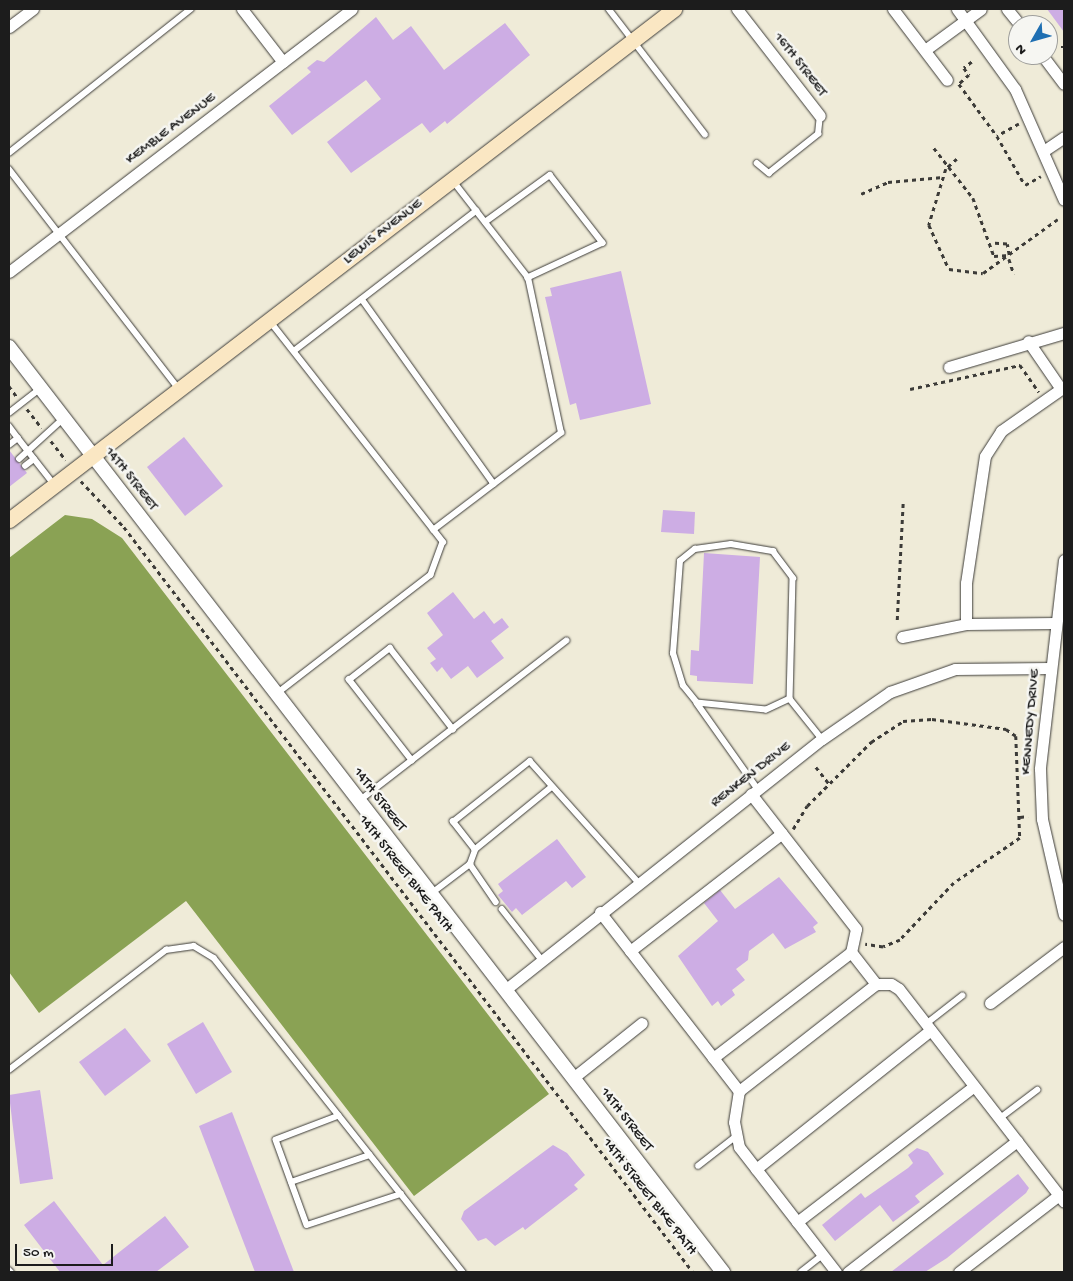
<!DOCTYPE html>
<style>
body{margin:0}
#map{position:relative;width:1073px;height:1281px;overflow:hidden;background:#efebd8;font-family:"Gochi Hand",sans-serif}
div>[style]{position:absolute}
[style*='--x']{left:calc(var(--x)*1px);top:calc(var(--y)*1px);width:calc(var(--w)*1px);rotate:calc(var(--a)*1deg)}
.forest>*{inset:0;background:#8aa254}
.building>*{inset:0;background:#cdade4}
.path>*{height:2.5px;margin-top:-1.25px;transform-origin:0;background:repeating-linear-gradient(90deg,#3c3b38 0 4px,transparent 0 8px)}
.roads{filter:drop-shadow(0 0 1px #3c3b38) drop-shadow(0 0 1px #3c3b38)}
.service>*{height:5.5px;margin:-2.75px;padding:0 2.75px;transform-origin:2.75px;border-radius:2.75px;background:#fff}
.minor>*{height:11px;margin:-5.5px;padding:0 5.5px;transform-origin:5.5px;border-radius:5.5px;background:#fff}
.tertiary>*{height:14px;margin:-7px;padding:0 7px;transform-origin:7px;border-radius:7px;background:#fff}
.secondary>*{height:15px;margin:-7.5px;padding:0 7.5px;transform-origin:7.5px;border-radius:7.5px;background:#fae7c3}
span{translate:-50% -50%;white-space:nowrap;text-align:center;line-height:1.15;-webkit-text-stroke:5px #f6f6f2;paint-order:stroke}
.street-label{font-size:15px;color:#1c1c1c}
.frame{position:absolute;inset:0;border:10px solid #1c1c1c;pointer-events:none}
.north{position:absolute;left:1008px;top:15px;width:50px;height:50px;box-sizing:border-box;background:#f6f6f2;border:1px solid #9f9f9c;border-radius:50%;rotate:232deg;font-size:14px;font-weight:700;line-height:20px;text-align:center;color:#1c1c1c}
.north::after{content:'';display:block;margin:auto;width:18px;height:22px;background:#1f6fb2;clip-path:polygon(50% 0,100% 100%,50% 72%,0 100%)}
.scale{position:absolute;left:15px;top:1244px;width:98px;height:22px;box-sizing:border-box;border:2px solid #1c1c1c;border-top:0;padding-left:6px;font-size:15px;line-height:18px;white-space:nowrap;color:#1c1c1c;-webkit-text-stroke:4px #f6f6f2;paint-order:stroke}
</style>
<div id="map">
<div class="forest">
<div style="clip-path:polygon(65px 515px,92px 519px,122px 538px,549px 1094px,414px 1196px,186px 901px,39px 1013px,9px 972px,9px 558px)"></div>
</div>
<div class="building">
<div style="clip-path:polygon(1047px 9px,1064px 9px,1064px 32px)"></div>
<div style="clip-path:polygon(376px 17px,393px 40px,411px 26px,444px 70px,505px 23px,530px 55px,447px 124px,445px 121px,430px 133px,422px 123px,351px 173px,327px 142px,381px 99px,366px 80px,292px 135px,269px 106px,311px 72px,307px 68px,317px 60px,324px 62px)"></div>
<div style="clip-path:polygon(621px 271px,651px 404px,580px 420px,576px 403px,570px 405px,545px 297px,552px 296px,550px 288px)"></div>
<div style="clip-path:polygon(184px 437px,223px 486px,185px 516px,147px 467px)"></div>
<div style="clip-path:polygon(9px 450px,27px 473px,9px 487px)"></div>
<div style="clip-path:polygon(663px 510px,695px 512px,694px 534px,661px 532px)"></div>
<div style="clip-path:polygon(704px 553px,760px 557px,753px 684px,697px 681px,697px 676px,690px 675px,691px 650px,699px 651px)"></div>
<div style="clip-path:polygon(453px 592px,474px 619px,484px 611px,494px 624px,502px 618px,509px 627px,491px 641px,504px 658px,477px 678px,468px 666px,451px 679px,442px 667px,437px 672px,430px 663px,436px 659px,427px 648px,443px 635px,427px 613px)"></div>
<div style="clip-path:polygon(557px 839px,586px 877px,572px 888px,566px 881px,522px 915px,516px 908px,512px 912px,498px 895px,503px 891px,498px 884px)"></div>
<div style="clip-path:polygon(779px 877px,818px 923px,813px 927px,816px 932px,785px 949px,773px 933px,749px 951px,748px 960px,736px 969px,745px 980px,732px 990px,735px 995px,721px 1006px,718px 1001px,712px 1006px,678px 956px,718px 921px,704px 903px,720px 890px,735px 909px)"></div>
<div style="clip-path:polygon(203px 1022px,232px 1072px,196px 1094px,167px 1044px)"></div>
<div style="clip-path:polygon(125px 1028px,151px 1061px,105px 1096px,79px 1062px)"></div>
<div style="clip-path:polygon(40px 1090px,53px 1179px,20px 1184px,9px 1095px)"></div>
<div style="clip-path:polygon(232px 1112px,294px 1272px,255px 1272px,199px 1126px)"></div>
<div style="clip-path:polygon(553px 1145px,567px 1153px,585px 1175px,574px 1185px,578px 1189px,525px 1230px,523px 1227px,495px 1246px,486px 1238px,478px 1241px,461px 1219px,464px 1211px)"></div>
<div style="clip-path:polygon(917px 1148px,928px 1152px,944px 1174px,915px 1196px,920px 1202px,893px 1222px,880px 1205px,835px 1241px,822px 1225px,861px 1193px,865px 1198px,908px 1168px,913px 1163px,908px 1155px)"></div>
<div style="clip-path:polygon(1018px 1174px,1029px 1188px,1026px 1193px,947px 1258px,925px 1272px,891px 1272px)"></div>
<div style="clip-path:polygon(54px 1201px,103px 1265px,165px 1216px,189px 1247px,156px 1272px,60px 1272px,24px 1225px)"></div>
</div>
<div class="path">
<div style="--x:1061;--y:47;--w:3;--a:0"></div>
<div style="--x:972;--y:62;--w:10;--a:143"></div>
<div style="--x:964;--y:68;--w:9;--a:54"></div>
<div style="--x:969;--y:75;--w:13;--a:138"></div>
<div style="--x:959;--y:84;--w:64;--a:53.8"></div>
<div style="--x:1019;--y:124;--w:25;--a:151"></div>
<div style="--x:997;--y:136;--w:56;--a:60.3"></div>
<div style="--x:1025;--y:185;--w:18;--a:-29"></div>
<div style="--x:934;--y:148;--w:63;--a:52"></div>
<div style="--x:973;--y:198;--w:62;--a:70.1"></div>
<div style="--x:994;--y:256;--w:15;--a:-4"></div>
<div style="--x:1009;--y:255;--w:11;--a:-100"></div>
<div style="--x:1007;--y:244;--w:16;--a:-176"></div>
<div style="--x:957;--y:159;--w:15;--a:138"></div>
<div style="--x:946;--y:169;--w:59;--a:106.9"></div>
<div style="--x:929;--y:225;--w:48;--a:65.6"></div>
<div style="--x:949;--y:269;--w:34;--a:7"></div>
<div style="--x:983;--y:273;--w:92;--a:-35.8"></div>
<div style="--x:861;--y:194;--w:30;--a:-24"></div>
<div style="--x:888;--y:182;--w:55;--a:-5.2"></div>
<div style="--x:1009;--y:259;--w:16;--a:72"></div>
<div style="--x:9;--y:386;--w:14;--a:54"></div>
<div style="--x:910;--y:389;--w:113;--a:-12.3"></div>
<div style="--x:1020;--y:365;--w:33;--a:55"></div>
<div style="--x:27;--y:409;--w:24;--a:52"></div>
<div style="--x:51;--y:441;--w:24;--a:52"></div>
<div style="--x:81;--y:481;--w:63;--a:46.9"></div>
<div style="--x:124;--y:527;--w:937;--a:52.63"></div>
<div style="--x:897;--y:620;--w:117;--a:-87.1"></div>
<div style="--x:816;--y:767;--w:23;--a:52"></div>
<div style="--x:1020;--y:817;--w:8;--a:-7"></div>
<div style="--x:793;--y:829;--w:27;--a:-59"></div>
<div style="--x:807;--y:806;--w:91;--a:-45"></div>
<div style="--x:871;--y:742;--w:38;--a:-33"></div>
<div style="--x:903;--y:721;--w:29;--a:-4"></div>
<div style="--x:932;--y:719;--w:75;--a:7.7"></div>
<div style="--x:1006;--y:729;--w:12;--a:35"></div>
<div style="--x:1016;--y:736;--w:102;--a:87.8"></div>
<div style="--x:1020;--y:838;--w:80;--a:145.7"></div>
<div style="--x:954;--y:883;--w:79;--a:133.5"></div>
<div style="--x:900;--y:940;--w:18;--a:158"></div>
<div style="--x:883;--y:947;--w:18;--a:-171"></div>
</div>
<div class="roads">
<div class="service">
<div style="--x:609;--y:9;--w:158;--a:52.5"></div>
<div style="--x:9;--y:153;--w:232;--a:-38.4"></div>
<div style="--x:757;--y:163;--w:16;--a:40"></div>
<div style="--x:769;--y:173;--w:63;--a:-38.5"></div>
<div style="--x:818;--y:134;--w:18;--a:-84"></div>
<div style="--x:9;--y:169;--w:278;--a:52.3"></div>
<div style="--x:485;--y:222;--w:80;--a:-35.9"></div>
<div style="--x:550;--y:175;--w:86;--a:52.1"></div>
<div style="--x:603;--y:243;--w:83;--a:155"></div>
<div style="--x:362;--y:299;--w:227;--a:54.5"></div>
<div style="--x:270;--y:321;--w:281;--a:51.9"></div>
<div style="--x:443;--y:542;--w:35;--a:110"></div>
<div style="--x:431;--y:575;--w:195;--a:142.3"></div>
<div style="--x:294;--y:351;--w:230;--a:-37.6"></div>
<div style="--x:9;--y:413;--w:41;--a:-38"></div>
<div style="--x:9;--y:426;--w:15;--a:53"></div>
<div style="--x:9;--y:445;--w:11;--a:-38"></div>
<div style="--x:18;--y:438;--w:58;--a:52"></div>
<div style="--x:19;--y:459;--w:61;--a:-42.3"></div>
<div style="--x:25;--y:466;--w:11;--a:-38"></div>
<div style="--x:433;--y:530;--w:161;--a:-37.2"></div>
<div style="--x:561;--y:433;--w:158;--a:-102"></div>
<div style="--x:528;--y:278;--w:124;--a:-127.8"></div>
<div style="--x:790;--y:699;--w:26;--a:155"></div>
<div style="--x:766;--y:710;--w:69;--a:-174.2"></div>
<div style="--x:697;--y:703;--w:22;--a:-129"></div>
<div style="--x:683;--y:686;--w:34;--a:-107"></div>
<div style="--x:673;--y:654;--w:93;--a:-85.7"></div>
<div style="--x:680;--y:561;--w:19;--a:-39"></div>
<div style="--x:695;--y:549;--w:36;--a:-8"></div>
<div style="--x:731;--y:544;--w:43;--a:9.5"></div>
<div style="--x:773;--y:551;--w:34;--a:53"></div>
<div style="--x:793;--y:578;--w:121;--a:91.4"></div>
<div style="--x:790;--y:699;--w:51;--a:51.3"></div>
<div style="--x:697;--y:703;--w:105;--a:54.7"></div>
<div style="--x:412;--y:761;--w:103;--a:-127.9"></div>
<div style="--x:349;--y:680;--w:52;--a:-38"></div>
<div style="--x:390;--y:648;--w:103;--a:52.1"></div>
<div style="--x:551;--y:788;--w:98;--a:140.8"></div>
<div style="--x:475;--y:850;--w:36;--a:-128"></div>
<div style="--x:453;--y:822;--w:98;--a:-38.4"></div>
<div style="--x:530;--y:761;--w:164;--a:48.2"></div>
<div style="--x:359;--y:801;--w:262;--a:-37.7"></div>
<div style="--x:470;--y:864;--w:46;--a:55.6"></div>
<div style="--x:432;--y:893;--w:48;--a:-37.3"></div>
<div style="--x:470;--y:864;--w:15;--a:-70"></div>
<div style="--x:502;--y:909;--w:65;--a:51.9"></div>
<div style="--x:926;--y:1024;--w:46;--a:-37.9"></div>
<div style="--x:9;--y:1070;--w:198;--a:-37.4"></div>
<div style="--x:166;--y:950;--w:28;--a:-8"></div>
<div style="--x:194;--y:946;--w:23;--a:31"></div>
<div style="--x:214;--y:958;--w:401;--a:51.6"></div>
<div style="--x:339;--y:1116;--w:67;--a:159.1"></div>
<div style="--x:276;--y:1140;--w:90;--a:70"></div>
<div style="--x:307;--y:1225;--w:99;--a:-18.3"></div>
<div style="--x:999;--y:1119;--w:48;--a:-37.3"></div>
<div style="--x:698;--y:1166;--w:46;--a:-37.9"></div>
<div style="--x:291;--y:1182;--w:83;--a:-18.9"></div>
<div style="--x:9;--y:1270;--w:3;--a:45"></div>
<div style="--x:801;--y:1272;--w:28;--a:-38"></div>
</div>
<div class="minor">
<div style="--x:242;--y:9;--w:67;--a:52.3"></div>
<div style="--x:737;--y:9;--w:135;--a:52.2"></div>
<div style="--x:893;--y:9;--w:89;--a:52.7"></div>
<div style="--x:957;--y:9;--w:99;--a:54.1"></div>
<div style="--x:1015;--y:89;--w:121;--a:66.2"></div>
<div style="--x:1007;--y:9;--w:21;--a:51"></div>
<div style="--x:9;--y:27;--w:30;--a:-37"></div>
<div style="--x:925;--y:50;--w:69;--a:-36.2"></div>
<div style="--x:1042;--y:55;--w:36;--a:53"></div>
<div style="--x:1045;--y:150;--w:23;--a:-34"></div>
<div style="--x:9;--y:272;--w:432;--a:-37.5"></div>
<div style="--x:949;--y:367;--w:120;--a:-16.5"></div>
<div style="--x:1064;--y:560;--w:210;--a:96.6"></div>
<div style="--x:1040;--y:769;--w:50;--a:87.7"></div>
<div style="--x:1042;--y:819;--w:98;--a:77.1"></div>
<div style="--x:966;--y:624;--w:41;--a:-90"></div>
<div style="--x:966;--y:583;--w:128;--a:-81.5"></div>
<div style="--x:985;--y:456;--w:30;--a:-57"></div>
<div style="--x:1001;--y:431;--w:73;--a:-35"></div>
<div style="--x:1061;--y:389;--w:58;--a:-124.5"></div>
<div style="--x:902;--y:637;--w:65;--a:-11.5"></div>
<div style="--x:966;--y:624;--w:89;--a:-0.6"></div>
<div style="--x:751;--y:794;--w:171;--a:52.1"></div>
<div style="--x:856;--y:929;--w:24;--a:102"></div>
<div style="--x:851;--y:952;--w:41;--a:52"></div>
<div style="--x:600;--y:912;--w:227;--a:52.2"></div>
<div style="--x:630;--y:951;--w:192;--a:-37.8"></div>
<div style="--x:505;--y:990;--w:404;--a:-38.4"></div>
<div style="--x:822;--y:739;--w:83;--a:-34.7"></div>
<div style="--x:890;--y:692;--w:69;--a:-19.5"></div>
<div style="--x:955;--y:669;--w:95;--a:-0.6"></div>
<div style="--x:990;--y:1003;--w:93;--a:-37.1"></div>
<div style="--x:713;--y:1058;--w:174;--a:-37.5"></div>
<div style="--x:573;--y:1078;--w:88;--a:-38.6"></div>
<div style="--x:756;--y:1169;--w:223;--a:-38.5"></div>
<div style="--x:797;--y:1222;--w:223;--a:-37.5"></div>
<div style="--x:836;--y:1272;--w:158;--a:-127.8"></div>
<div style="--x:739;--y:1147;--w:25;--a:-101"></div>
<div style="--x:734;--y:1122;--w:31;--a:-81"></div>
<div style="--x:739;--y:1091;--w:174;--a:-38"></div>
<div style="--x:876;--y:984;--w:15;--a:0"></div>
<div style="--x:891;--y:984;--w:9;--a:32"></div>
<div style="--x:899;--y:989;--w:269;--a:52.2"></div>
<div style="--x:848;--y:1272;--w:214;--a:-37.8"></div>
<div style="--x:959;--y:1272;--w:126;--a:-37.6"></div>
</div>
<div class="tertiary">
<div style="--x:9;--y:347;--w:1169;--a:52.34"></div>
</div>
<div class="secondary">
<div style="--x:9;--y:520;--w:839;--a:-37.54"></div>
</div>
</div>
<div class="street-label">
<span style="left:800px;top:65px;rotate:52deg">16TH STREET</span>
<span style="left:171px;top:129px;rotate:-37deg">KEMBLE AVENUE</span>
<span style="left:383px;top:232px;rotate:-38deg">LEWIS AVENUE</span>
<span style="left:131px;top:479px;rotate:52deg">14TH STREET</span>
<span style="left:1031px;top:722px;rotate:-85deg">KENNEDY DRIVE</span>
<span style="left:751px;top:775px;rotate:-38deg">RENKEN DRIVE</span>
<span style="left:379px;top:800px;rotate:52deg">14TH STREET</span>
<span style="left:405px;top:874px;rotate:52deg">14TH STREET BIKE PATH</span>
<span style="left:626px;top:1120px;rotate:52deg">14TH STREET</span>
<span style="left:649px;top:1197px;rotate:52deg">14TH STREET BIKE PATH</span>
</div>
<div class="frame"></div>
<div class="north">N</div>
<div class="scale">50 m</div>
</div>
